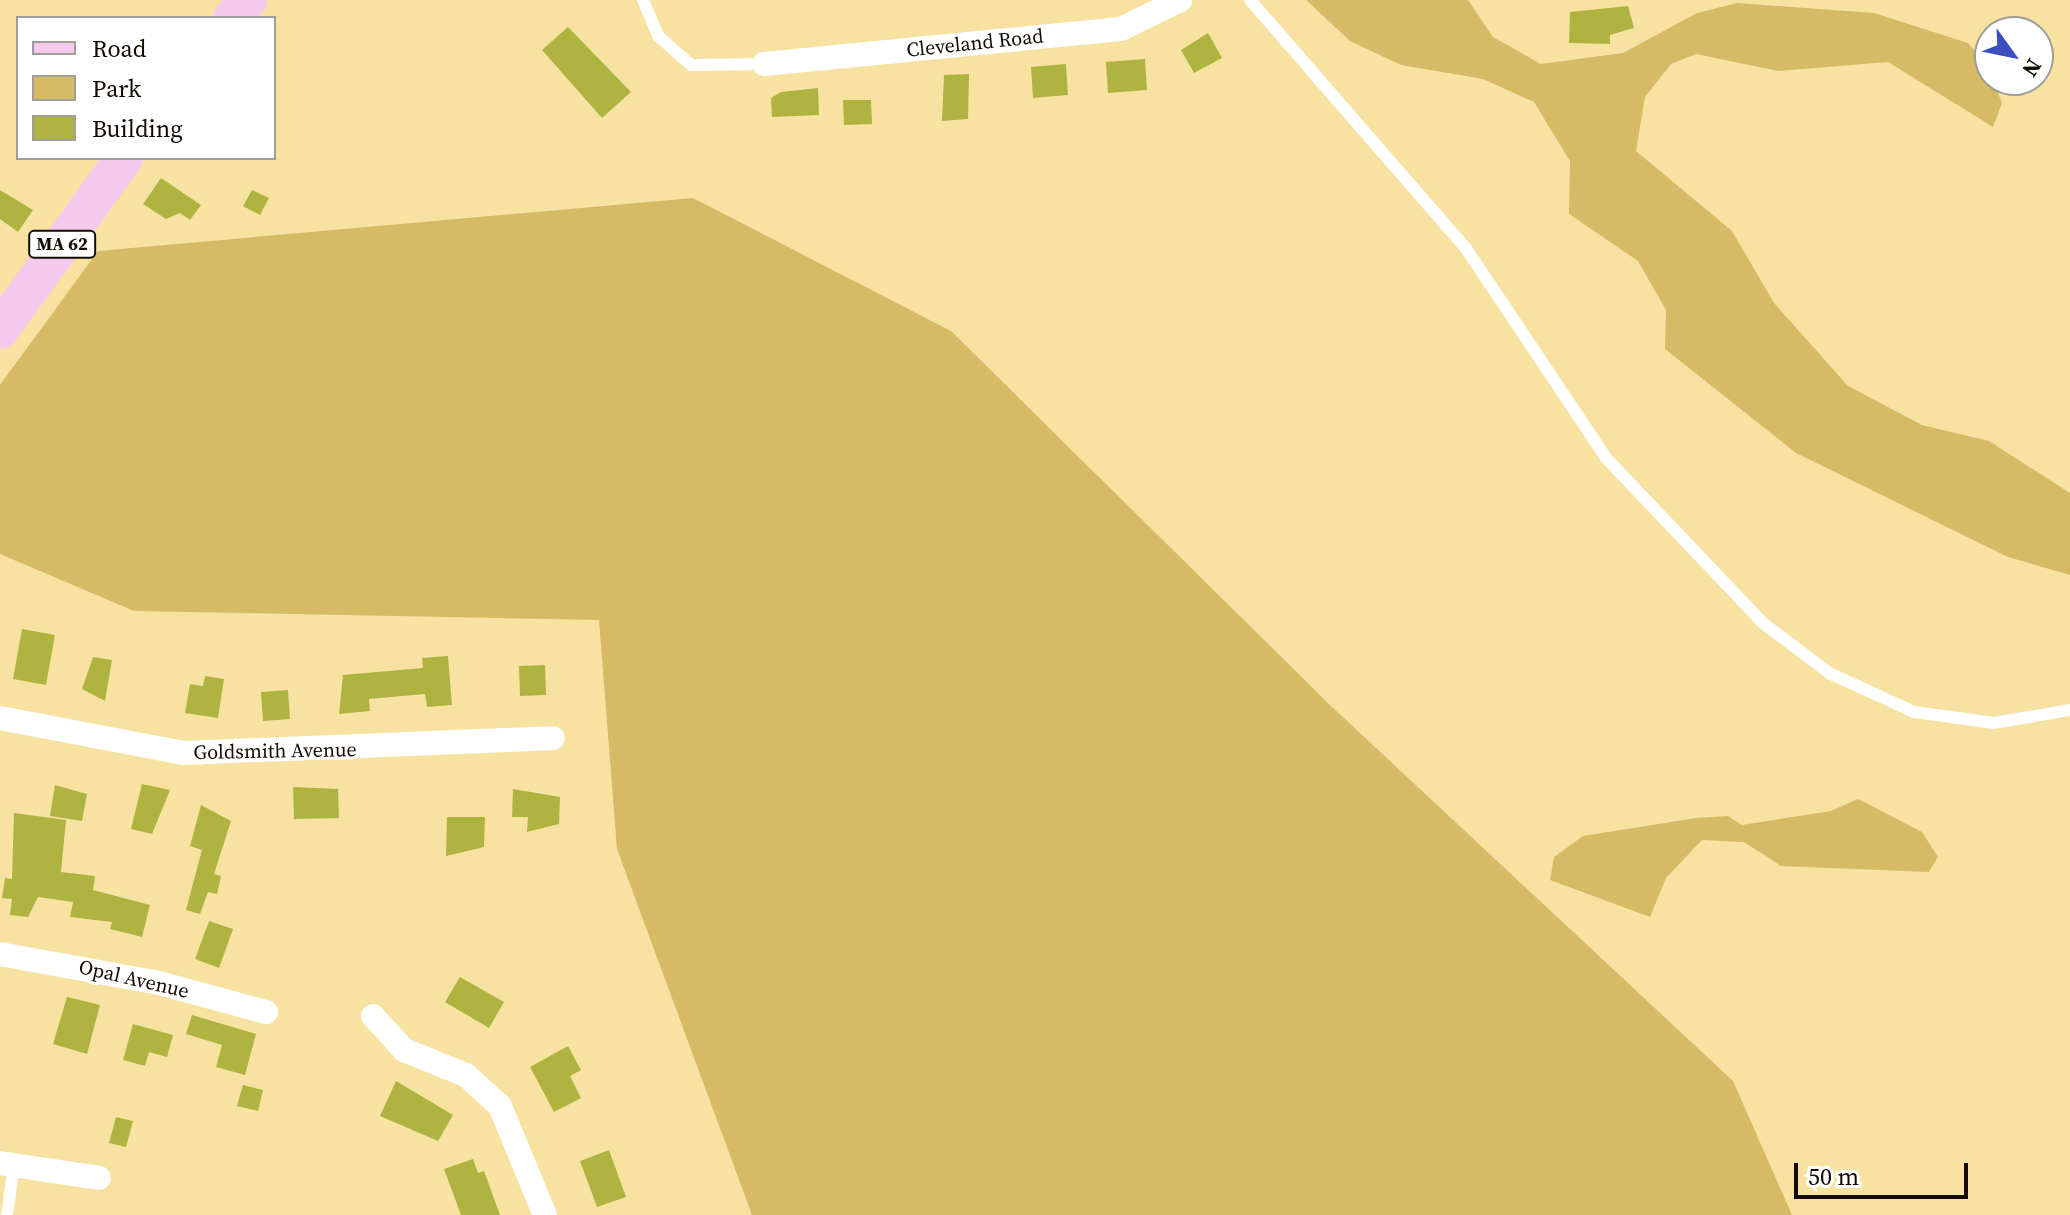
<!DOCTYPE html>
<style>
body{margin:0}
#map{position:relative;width:2070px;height:1215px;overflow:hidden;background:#f7e2a2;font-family:"Source Serif 4",serif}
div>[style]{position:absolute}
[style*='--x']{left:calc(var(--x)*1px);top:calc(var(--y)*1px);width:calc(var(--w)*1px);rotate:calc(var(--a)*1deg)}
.green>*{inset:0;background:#d6ba66}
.building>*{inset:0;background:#afb440}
.service>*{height:12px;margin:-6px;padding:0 6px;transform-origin:6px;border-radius:6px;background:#fff}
.minor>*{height:24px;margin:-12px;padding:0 12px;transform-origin:12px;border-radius:12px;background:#fff}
.primary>*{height:38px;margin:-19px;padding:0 19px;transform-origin:19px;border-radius:19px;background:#f4caee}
span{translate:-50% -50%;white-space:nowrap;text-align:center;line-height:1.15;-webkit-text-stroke:6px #fff;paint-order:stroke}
.shield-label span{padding:2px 6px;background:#fff;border:2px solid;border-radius:6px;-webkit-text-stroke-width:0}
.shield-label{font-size:18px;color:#130b00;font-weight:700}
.street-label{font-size:20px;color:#130b00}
.legend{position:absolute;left:16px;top:16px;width:260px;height:144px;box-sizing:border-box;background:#fff;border:2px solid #a19d99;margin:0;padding:10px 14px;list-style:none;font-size:24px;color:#130b00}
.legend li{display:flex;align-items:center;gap:16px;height:40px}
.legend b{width:40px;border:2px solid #a19d99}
.north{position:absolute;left:1974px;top:16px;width:80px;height:80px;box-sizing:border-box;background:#fff;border:2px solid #a19d99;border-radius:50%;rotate:123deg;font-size:22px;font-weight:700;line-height:32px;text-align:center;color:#130b00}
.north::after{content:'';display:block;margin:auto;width:28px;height:36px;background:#3c4dc0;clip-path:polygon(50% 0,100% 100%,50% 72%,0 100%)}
.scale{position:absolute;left:1794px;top:1163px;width:174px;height:36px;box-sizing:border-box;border:4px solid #130b00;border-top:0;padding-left:10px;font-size:24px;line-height:28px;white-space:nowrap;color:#130b00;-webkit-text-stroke:6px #fff;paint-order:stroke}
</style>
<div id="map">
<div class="green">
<div style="clip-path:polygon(1306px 0,1468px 0,1493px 37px,1541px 64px,1623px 53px,1697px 13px,1737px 3px,1874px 13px,1968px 43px,1986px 63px,2002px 103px,1993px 127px,1888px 62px,1778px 71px,1696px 54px,1671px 64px,1645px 97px,1636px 151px,1732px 231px,1774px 303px,1848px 386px,1922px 425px,1989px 441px,2070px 493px,2070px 575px,2008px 557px,1796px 453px,1665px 349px,1666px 310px,1638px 261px,1569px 214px,1570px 161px,1534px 102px,1483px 79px,1401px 65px,1350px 41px)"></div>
<div style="clip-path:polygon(693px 198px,951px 331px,1331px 706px,1733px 1081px,1792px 1215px,752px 1215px,617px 849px,599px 620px,134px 611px,0 554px,0 385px,98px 251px)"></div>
<div style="clip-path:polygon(1858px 799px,1922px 832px,1938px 857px,1929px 872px,1781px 866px,1744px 842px,1702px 840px,1666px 878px,1650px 917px,1550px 880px,1554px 857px,1583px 836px,1696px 818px,1728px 816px,1742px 825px,1831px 811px)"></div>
</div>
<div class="building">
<div style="clip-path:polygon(1628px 6px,1634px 28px,1610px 35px,1610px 44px,1569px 43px,1570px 12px)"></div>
<div style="clip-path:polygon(568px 27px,631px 92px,602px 118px,542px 50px)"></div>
<div style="clip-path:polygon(1208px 33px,1222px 58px,1194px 73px,1181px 50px)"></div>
<div style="clip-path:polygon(1145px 59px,1147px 90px,1108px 93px,1106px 62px)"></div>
<div style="clip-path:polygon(1066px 64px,1068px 95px,1033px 98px,1031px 67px)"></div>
<div style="clip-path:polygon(969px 74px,968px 119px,942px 121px,944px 75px)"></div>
<div style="clip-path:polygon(818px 88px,819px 115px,772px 117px,771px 98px,781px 92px)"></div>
<div style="clip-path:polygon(843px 100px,871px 100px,872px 124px,844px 125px)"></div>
<div style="clip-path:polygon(161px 178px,201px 205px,190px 220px,180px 213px,166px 219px,143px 204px)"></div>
<div style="clip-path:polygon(0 190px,33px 210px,18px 232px,0 219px)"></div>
<div style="clip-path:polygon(252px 190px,269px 198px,260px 215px,243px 206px)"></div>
<div style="clip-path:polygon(22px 629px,55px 635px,46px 685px,13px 679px)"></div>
<div style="clip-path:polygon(448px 656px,452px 705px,427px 707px,425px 694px,369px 699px,370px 711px,339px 714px,343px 675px,423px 668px,422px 658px)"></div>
<div style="clip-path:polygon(93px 657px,112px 660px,105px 701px,82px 689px)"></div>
<div style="clip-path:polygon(545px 665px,546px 695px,520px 696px,519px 666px)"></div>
<div style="clip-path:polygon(205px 676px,224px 679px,218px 718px,185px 713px,190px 684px,203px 686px)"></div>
<div style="clip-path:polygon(288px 690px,290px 719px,263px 721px,261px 692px)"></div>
<div style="clip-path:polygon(142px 784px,170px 790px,152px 834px,131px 829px)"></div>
<div style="clip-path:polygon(55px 785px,87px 794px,82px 821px,50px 816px)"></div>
<div style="clip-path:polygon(293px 787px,338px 789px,339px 818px,294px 819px)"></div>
<div style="clip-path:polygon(513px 789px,560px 797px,559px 824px,527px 832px,528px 817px,512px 817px)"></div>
<div style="clip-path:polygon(201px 805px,231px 821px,214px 874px,221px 876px,217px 894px,208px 892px,200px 914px,186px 910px,202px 850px,190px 846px)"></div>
<div style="clip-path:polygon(14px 813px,66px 820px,61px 872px,95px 876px,93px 890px,150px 905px,142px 937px,110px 929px,112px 922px,70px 917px,73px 902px,38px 897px,28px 917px,10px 915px,12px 899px,2px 898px,5px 878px,12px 879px)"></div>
<div style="clip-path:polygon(447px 817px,485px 817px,484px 847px,446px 856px)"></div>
<div style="clip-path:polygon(209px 921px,233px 929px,219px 968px,195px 959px)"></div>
<div style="clip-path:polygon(460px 977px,504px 1002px,489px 1028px,445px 1002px)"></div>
<div style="clip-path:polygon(67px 997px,100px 1005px,87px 1054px,53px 1044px)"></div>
<div style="clip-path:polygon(192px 1015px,256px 1034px,245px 1075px,216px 1067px,222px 1045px,186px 1034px)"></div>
<div style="clip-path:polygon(133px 1024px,173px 1035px,167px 1057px,149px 1052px,145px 1066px,123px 1060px)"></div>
<div style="clip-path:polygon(568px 1046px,581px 1070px,570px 1076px,581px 1098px,554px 1112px,530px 1067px)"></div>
<div style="clip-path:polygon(396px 1081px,453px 1115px,438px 1141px,380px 1116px)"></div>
<div style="clip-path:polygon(243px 1085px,263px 1090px,258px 1111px,237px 1106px)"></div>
<div style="clip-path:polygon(116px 1117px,133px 1121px,126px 1147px,109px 1143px)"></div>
<div style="clip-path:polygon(609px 1150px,626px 1197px,597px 1207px,580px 1161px)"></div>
<div style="clip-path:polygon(473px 1159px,478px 1173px,484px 1171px,500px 1215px,461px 1215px,444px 1169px)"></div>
</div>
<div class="service">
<div style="--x:643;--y:0;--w:39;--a:67"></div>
<div style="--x:658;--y:36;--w:44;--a:41.3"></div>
<div style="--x:691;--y:65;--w:73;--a:-0.8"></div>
<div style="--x:1250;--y:0;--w:327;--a:49"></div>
<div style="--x:1465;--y:247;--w:254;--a:56.2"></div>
<div style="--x:1606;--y:458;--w:228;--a:46.4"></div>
<div style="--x:1763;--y:623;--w:83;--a:37.1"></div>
<div style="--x:1829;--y:673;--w:94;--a:24.6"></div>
<div style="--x:1914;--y:712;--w:81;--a:7.8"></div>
<div style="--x:1994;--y:723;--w:77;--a:-9.7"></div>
<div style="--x:7;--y:1215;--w:50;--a:-82"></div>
</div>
<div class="minor">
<div style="--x:764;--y:64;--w:359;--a:-5.6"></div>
<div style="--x:1121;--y:29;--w:66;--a:-26.2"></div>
<div style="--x:0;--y:718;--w:186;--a:10.8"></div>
<div style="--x:183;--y:753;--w:370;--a:-2.3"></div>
<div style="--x:0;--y:954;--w:162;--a:10.3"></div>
<div style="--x:159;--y:983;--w:111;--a:15.2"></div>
<div style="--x:373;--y:1016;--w:46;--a:47.6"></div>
<div style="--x:404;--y:1050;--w:67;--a:22"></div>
<div style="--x:466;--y:1075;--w:46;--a:42.4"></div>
<div style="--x:500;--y:1106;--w:118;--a:67.6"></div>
<div style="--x:0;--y:1163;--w:100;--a:8.6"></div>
</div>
<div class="primary">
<div style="--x:232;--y:18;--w:24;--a:-48"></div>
<div style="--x:0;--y:330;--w:212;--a:-54.2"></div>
</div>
<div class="shield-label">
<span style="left:62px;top:244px">MA 62</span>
</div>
<div class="street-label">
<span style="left:975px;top:43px;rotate:-6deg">Cleveland Road</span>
<span style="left:275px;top:751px;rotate:-1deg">Goldsmith Avenue</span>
<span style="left:134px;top:979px;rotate:13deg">Opal Avenue</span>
</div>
<ul class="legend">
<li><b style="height:10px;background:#f4caee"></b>Road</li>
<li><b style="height:22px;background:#d6ba66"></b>Park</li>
<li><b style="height:22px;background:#afb440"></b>Building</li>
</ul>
<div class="north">N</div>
<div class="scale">50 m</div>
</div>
